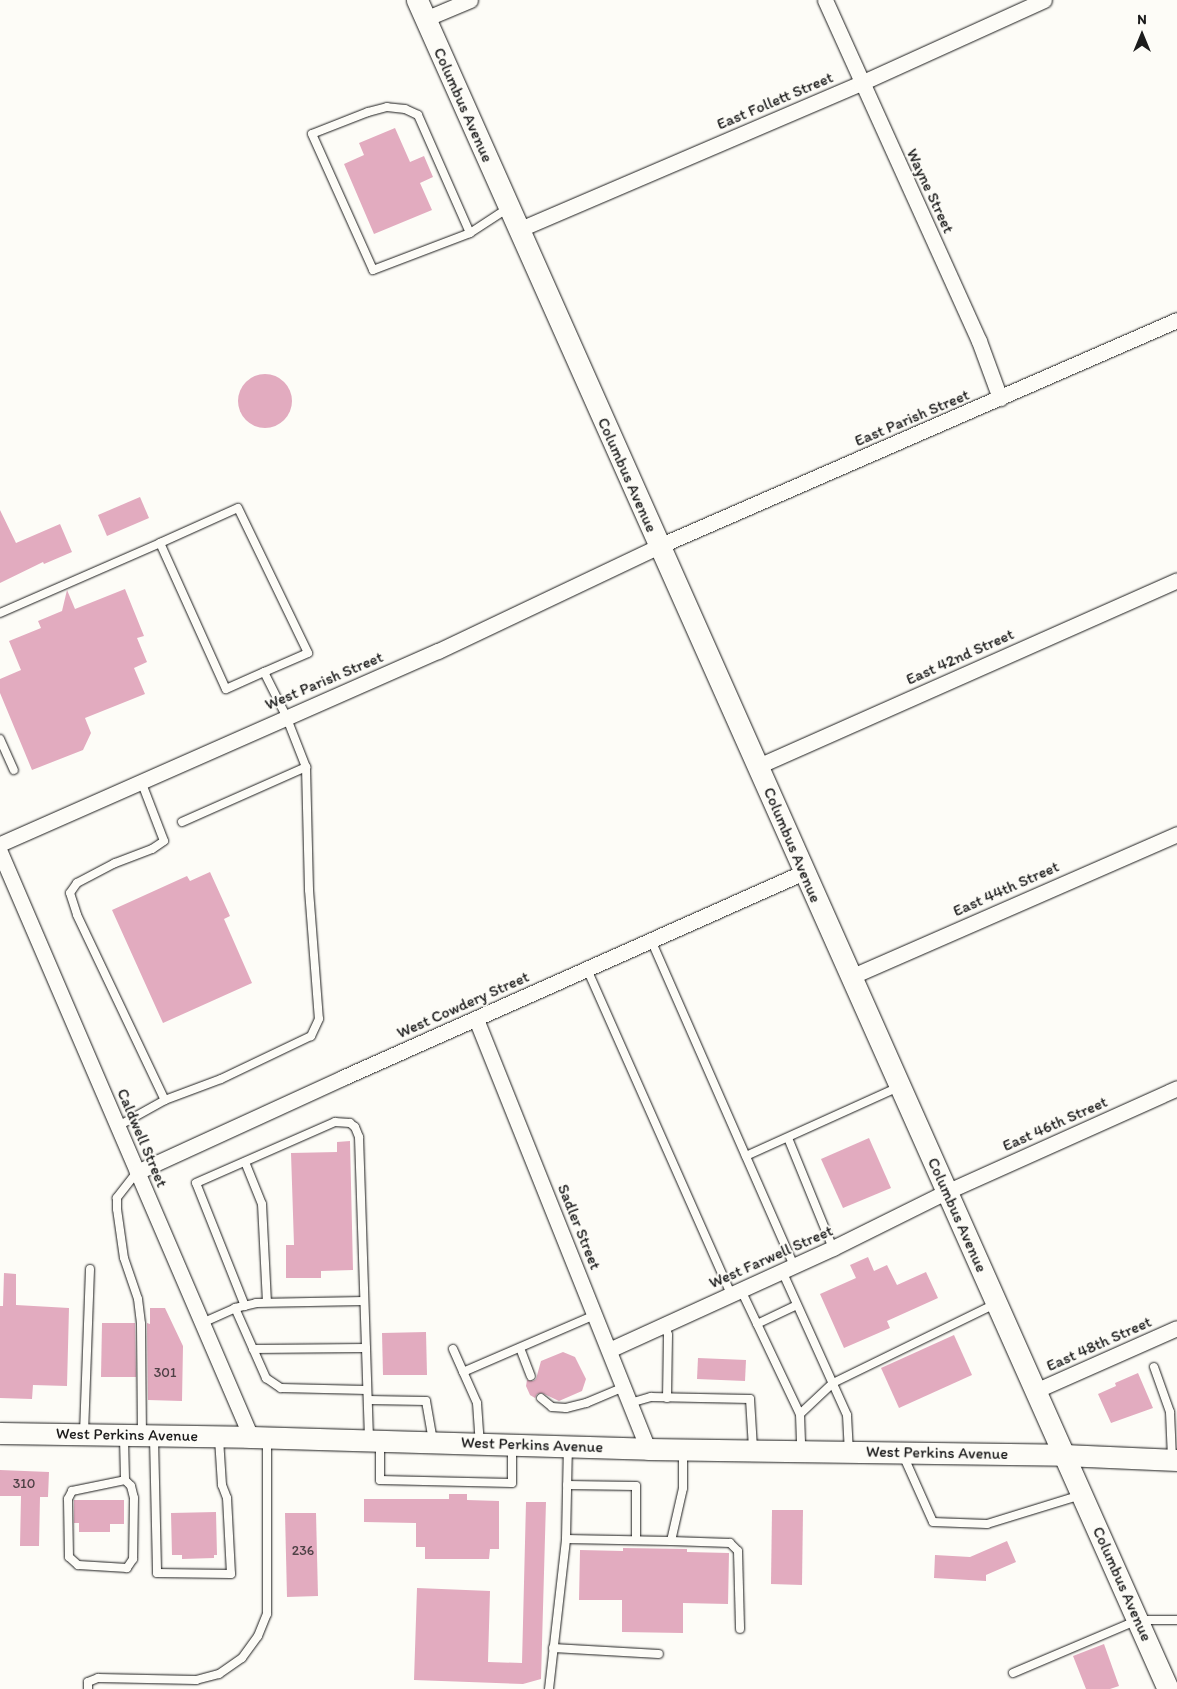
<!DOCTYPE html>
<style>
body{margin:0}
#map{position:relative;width:1177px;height:1689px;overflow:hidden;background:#fdfcf7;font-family:Itim,sans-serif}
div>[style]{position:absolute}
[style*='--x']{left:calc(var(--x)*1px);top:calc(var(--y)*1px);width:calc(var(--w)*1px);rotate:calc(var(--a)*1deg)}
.building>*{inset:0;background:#e2abbf}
.round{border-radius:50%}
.roads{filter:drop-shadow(0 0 1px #1c1c1c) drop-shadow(0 0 1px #1c1c1c)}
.service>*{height:8px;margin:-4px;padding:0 4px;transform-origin:4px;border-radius:4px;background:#fdfcf7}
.minor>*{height:15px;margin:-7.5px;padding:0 7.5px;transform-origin:7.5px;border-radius:7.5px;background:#fdfcf7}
.secondary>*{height:21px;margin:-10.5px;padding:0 10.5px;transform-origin:10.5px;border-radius:10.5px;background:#fdfcf7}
span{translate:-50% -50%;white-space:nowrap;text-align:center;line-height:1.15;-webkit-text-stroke:4px #fdfcf7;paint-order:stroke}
.number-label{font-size:14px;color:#4e4045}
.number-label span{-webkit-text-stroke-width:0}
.street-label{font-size:16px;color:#1c1c1c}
.north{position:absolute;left:1117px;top:10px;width:50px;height:50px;-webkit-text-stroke:4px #fdfcf7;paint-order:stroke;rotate:0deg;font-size:14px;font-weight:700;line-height:20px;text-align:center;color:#1c1c1c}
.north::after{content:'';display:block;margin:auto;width:18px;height:22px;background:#1c1c1c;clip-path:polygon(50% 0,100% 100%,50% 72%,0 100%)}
</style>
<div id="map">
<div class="building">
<div style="clip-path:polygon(395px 128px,410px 162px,424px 156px,433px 177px,420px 183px,432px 210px,374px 234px,344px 164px,364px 155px,359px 143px)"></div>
<div class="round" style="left:238px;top:374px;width:54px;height:54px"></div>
<div style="clip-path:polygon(140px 497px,149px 518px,107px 536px,98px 515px)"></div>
<div style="clip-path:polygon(0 510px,16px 543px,60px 524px,72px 552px,44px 564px,43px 562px,0 583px)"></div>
<div style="clip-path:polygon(125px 589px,144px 636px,137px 638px,147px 662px,134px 668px,145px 694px,85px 718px,91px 733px,83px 750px,32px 770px,0 693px,0 679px,21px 670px,9px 641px,41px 628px,38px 621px,62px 611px,67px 590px,75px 609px)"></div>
<div style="clip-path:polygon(210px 872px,230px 916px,224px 919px,252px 983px,163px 1023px,112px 910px,187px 876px,190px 881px)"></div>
<div style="clip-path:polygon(869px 1138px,891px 1188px,843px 1208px,821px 1159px)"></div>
<div style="clip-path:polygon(350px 1141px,353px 1270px,321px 1271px,321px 1278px,286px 1278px,286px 1245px,294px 1245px,291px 1153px,337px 1152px,337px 1142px)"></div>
<div style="clip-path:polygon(868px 1257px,874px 1271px,887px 1265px,897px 1285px,926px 1272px,938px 1298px,887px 1321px,890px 1328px,844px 1348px,820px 1294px,856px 1278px,850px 1265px)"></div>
<div style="clip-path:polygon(4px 1273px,16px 1274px,16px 1305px,69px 1308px,67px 1386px,33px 1385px,32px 1399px,0 1398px,0 1306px,3px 1306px)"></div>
<div style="clip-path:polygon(150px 1308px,165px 1308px,183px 1346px,182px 1401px,148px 1400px,147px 1323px,150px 1324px)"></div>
<div style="clip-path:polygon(102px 1323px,135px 1323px,136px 1377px,101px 1377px)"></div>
<div style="clip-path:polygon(426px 1332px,427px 1375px,383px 1375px,382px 1333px)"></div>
<div style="clip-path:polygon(954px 1335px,972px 1375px,899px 1408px,881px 1368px)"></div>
<div style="clip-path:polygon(563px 1352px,575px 1357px,586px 1379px,582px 1391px,559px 1401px,542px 1393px,537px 1394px,535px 1398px,530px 1395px,526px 1386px,527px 1380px,533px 1381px,536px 1379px,541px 1361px)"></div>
<div style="clip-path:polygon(698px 1358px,746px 1360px,745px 1381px,697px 1379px)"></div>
<div style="clip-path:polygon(1138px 1373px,1153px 1408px,1111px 1423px,1098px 1394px,1116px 1386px,1115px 1383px)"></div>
<div style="clip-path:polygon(0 1470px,49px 1472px,48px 1497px,40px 1497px,39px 1546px,20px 1546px,21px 1496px,0 1496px)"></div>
<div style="clip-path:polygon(449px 1494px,467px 1494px,467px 1500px,499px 1501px,499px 1549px,490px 1549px,489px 1559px,425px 1559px,425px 1547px,416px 1547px,416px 1523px,364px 1522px,364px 1499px,449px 1499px)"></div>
<div style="clip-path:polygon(74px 1500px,124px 1500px,124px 1524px,110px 1524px,110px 1532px,79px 1532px,79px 1523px,74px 1523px)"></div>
<div style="clip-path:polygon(526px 1502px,546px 1502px,541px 1679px,523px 1684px,414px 1680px,417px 1588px,490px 1591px,488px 1662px,522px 1663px)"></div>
<div style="clip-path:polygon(772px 1510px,803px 1510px,802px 1585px,771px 1584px)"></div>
<div style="clip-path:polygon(216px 1512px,217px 1555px,214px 1555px,214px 1558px,182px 1559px,182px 1555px,172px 1555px,171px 1513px)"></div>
<div style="clip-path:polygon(285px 1513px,316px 1513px,318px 1596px,287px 1597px)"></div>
<div style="clip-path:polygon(1007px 1541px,1016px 1562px,986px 1575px,986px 1581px,934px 1578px,935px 1555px,970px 1557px)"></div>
<div style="clip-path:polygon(623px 1548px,687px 1549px,687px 1552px,729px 1553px,728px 1604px,683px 1603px,683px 1633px,622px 1632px,622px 1600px,579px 1600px,580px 1550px,623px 1551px)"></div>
<div style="clip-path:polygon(1104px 1644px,1119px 1686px,1110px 1689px,1086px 1689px,1073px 1656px)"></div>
</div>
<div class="roads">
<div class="service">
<div style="--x:470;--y:233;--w:129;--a:-113.8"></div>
<div style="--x:418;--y:115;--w:14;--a:-155"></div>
<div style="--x:405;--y:109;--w:18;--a:-174"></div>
<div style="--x:387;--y:107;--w:20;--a:165"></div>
<div style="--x:368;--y:112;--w:60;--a:158.6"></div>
<div style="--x:312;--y:134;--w:149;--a:65.8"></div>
<div style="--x:373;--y:270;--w:104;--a:-20.9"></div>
<div style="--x:470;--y:233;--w:45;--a:-33.3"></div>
<div style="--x:160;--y:543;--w:85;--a:-24.2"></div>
<div style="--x:238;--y:508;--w:161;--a:64.2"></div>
<div style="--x:308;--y:653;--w:48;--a:156.6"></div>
<div style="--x:0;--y:613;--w:175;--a:-23.6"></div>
<div style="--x:160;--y:543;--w:160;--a:65.7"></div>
<div style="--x:226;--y:689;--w:42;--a:-24.1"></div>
<div style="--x:264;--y:672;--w:49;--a:63.4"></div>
<div style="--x:286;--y:716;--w:55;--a:68.6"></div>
<div style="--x:306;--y:767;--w:123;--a:88.6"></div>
<div style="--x:309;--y:890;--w:129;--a:85.6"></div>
<div style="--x:319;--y:1019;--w:19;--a:115"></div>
<div style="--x:311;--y:1036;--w:100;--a:154.5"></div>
<div style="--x:221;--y:1079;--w:60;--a:159.4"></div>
<div style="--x:165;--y:1100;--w:54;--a:151"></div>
<div style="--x:0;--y:739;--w:34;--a:66"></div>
<div style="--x:141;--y:781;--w:64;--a:69"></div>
<div style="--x:164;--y:841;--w:14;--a:146"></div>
<div style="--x:152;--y:849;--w:40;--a:159"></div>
<div style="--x:115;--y:863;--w:43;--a:152.2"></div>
<div style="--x:77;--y:883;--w:12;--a:125"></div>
<div style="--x:70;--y:893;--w:23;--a:72"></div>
<div style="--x:77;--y:915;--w:205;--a:64.6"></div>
<div style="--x:182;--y:822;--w:136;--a:-23.9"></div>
<div style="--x:651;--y:940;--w:355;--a:66.3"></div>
<div style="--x:587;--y:969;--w:355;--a:66.1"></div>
<div style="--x:788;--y:1138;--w:119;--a:67.8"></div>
<div style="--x:746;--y:1156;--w:168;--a:-24.3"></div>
<div style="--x:245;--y:1162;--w:45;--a:68"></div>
<div style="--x:262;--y:1204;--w:98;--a:87.1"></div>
<div style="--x:137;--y:1172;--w:33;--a:128"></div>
<div style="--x:117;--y:1198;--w:11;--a:90"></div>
<div style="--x:117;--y:1209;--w:49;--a:81.9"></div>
<div style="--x:124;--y:1258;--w:43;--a:71.1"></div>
<div style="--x:138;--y:1299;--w:25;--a:83"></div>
<div style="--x:141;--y:1324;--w:111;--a:89.5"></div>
<div style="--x:782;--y:1271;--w:158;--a:65.7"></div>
<div style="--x:847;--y:1415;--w:35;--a:87"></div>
<div style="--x:741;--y:1290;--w:137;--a:64.6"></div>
<div style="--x:800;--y:1414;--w:35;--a:88"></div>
<div style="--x:245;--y:1306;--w:132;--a:-111.7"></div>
<div style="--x:196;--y:1183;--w:152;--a:-23.7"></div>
<div style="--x:335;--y:1122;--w:15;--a:4"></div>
<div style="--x:350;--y:1123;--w:6;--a:39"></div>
<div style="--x:355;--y:1127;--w:11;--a:68"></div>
<div style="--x:359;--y:1137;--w:302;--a:88.1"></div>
<div style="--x:235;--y:1308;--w:77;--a:66.1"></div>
<div style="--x:266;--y:1378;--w:18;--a:34"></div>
<div style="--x:281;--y:1388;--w:86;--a:1.3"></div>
<div style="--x:202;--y:1323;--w:36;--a:-24"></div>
<div style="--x:235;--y:1308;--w:22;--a:-13"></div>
<div style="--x:256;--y:1303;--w:108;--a:-1.1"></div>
<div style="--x:665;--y:1324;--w:11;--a:75"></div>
<div style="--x:668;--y:1335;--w:63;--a:90.9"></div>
<div style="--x:757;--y:1324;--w:44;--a:-25.4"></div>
<div style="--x:520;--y:1348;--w:30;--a:69"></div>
<div style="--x:253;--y:1349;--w:113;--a:-0.5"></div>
<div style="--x:453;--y:1349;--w:59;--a:66"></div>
<div style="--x:477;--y:1403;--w:39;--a:86"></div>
<div style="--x:1154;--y:1367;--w:48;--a:70.4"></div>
<div style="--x:1170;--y:1412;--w:45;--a:87.5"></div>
<div style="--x:463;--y:1372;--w:144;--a:-23.4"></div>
<div style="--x:541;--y:1398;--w:14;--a:39"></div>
<div style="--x:552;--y:1407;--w:14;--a:4"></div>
<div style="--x:566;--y:1408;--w:21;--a:-14"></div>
<div style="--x:586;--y:1403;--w:41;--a:-22.8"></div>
<div style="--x:368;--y:1400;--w:58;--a:1"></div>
<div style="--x:426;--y:1401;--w:41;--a:80.1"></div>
<div style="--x:630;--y:1403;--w:22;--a:-16"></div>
<div style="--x:651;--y:1397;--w:99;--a:1.2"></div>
<div style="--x:750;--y:1399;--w:49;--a:86.5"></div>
<div style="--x:800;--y:1414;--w:45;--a:-43.2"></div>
<div style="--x:833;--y:1383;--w:180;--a:-26"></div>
<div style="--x:84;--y:1433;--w:164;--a:-87.9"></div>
<div style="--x:124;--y:1438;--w:42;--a:88.6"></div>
<div style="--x:125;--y:1480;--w:8;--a:45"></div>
<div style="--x:131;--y:1486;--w:12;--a:76"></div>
<div style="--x:134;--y:1498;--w:61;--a:90.9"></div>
<div style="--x:133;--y:1559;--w:11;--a:124"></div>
<div style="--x:127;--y:1568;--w:49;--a:-176.5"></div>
<div style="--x:78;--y:1565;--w:12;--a:-138"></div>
<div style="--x:69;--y:1557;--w:58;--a:-91"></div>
<div style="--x:68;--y:1499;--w:9;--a:-63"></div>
<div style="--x:72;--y:1491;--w:54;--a:-11.7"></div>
<div style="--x:154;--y:1438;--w:135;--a:88.7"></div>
<div style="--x:157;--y:1573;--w:74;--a:0.8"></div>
<div style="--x:231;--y:1574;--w:76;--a:-93"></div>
<div style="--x:227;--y:1498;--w:14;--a:-111"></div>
<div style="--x:222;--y:1485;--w:46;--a:-93.7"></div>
<div style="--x:380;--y:1443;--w:37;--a:90"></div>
<div style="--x:380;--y:1480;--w:132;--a:1.3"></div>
<div style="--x:512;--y:1483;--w:37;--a:-90"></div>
<div style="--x:903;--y:1455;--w:73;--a:65.9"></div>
<div style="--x:933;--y:1522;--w:54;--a:2.1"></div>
<div style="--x:987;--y:1524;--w:98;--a:-17.1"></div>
<div style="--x:567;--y:1485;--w:69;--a:0.8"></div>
<div style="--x:636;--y:1486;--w:54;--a:90"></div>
<div style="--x:566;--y:1539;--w:105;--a:1.1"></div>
<div style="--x:671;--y:1541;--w:54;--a:-77.2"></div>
<div style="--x:683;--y:1488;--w:36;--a:-90"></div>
<div style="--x:671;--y:1541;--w:59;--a:1.9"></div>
<div style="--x:730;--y:1543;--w:11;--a:45"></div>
<div style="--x:738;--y:1551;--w:78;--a:88.5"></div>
<div style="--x:553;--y:1648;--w:106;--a:3.2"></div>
<div style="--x:1013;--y:1673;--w:136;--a:-23"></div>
<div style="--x:1138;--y:1620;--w:39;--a:0"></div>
<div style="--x:88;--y:1689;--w:7;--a:-90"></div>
<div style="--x:88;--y:1682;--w:11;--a:-22"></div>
<div style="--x:98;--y:1678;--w:98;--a:1.2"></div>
<div style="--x:196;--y:1680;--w:24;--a:-15"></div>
<div style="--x:219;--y:1674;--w:28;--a:-35"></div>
<div style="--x:242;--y:1658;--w:27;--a:-54"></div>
<div style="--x:258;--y:1636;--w:24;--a:-68"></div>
<div style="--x:267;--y:1614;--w:175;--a:-90"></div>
<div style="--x:549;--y:1689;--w:151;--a:-83.5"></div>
<div style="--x:566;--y:1539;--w:92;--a:-88.8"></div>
</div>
<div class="minor">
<div style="--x:825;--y:0;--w:374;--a:65.7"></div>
<div style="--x:979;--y:341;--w:61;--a:69.8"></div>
<div style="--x:425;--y:19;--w:49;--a:-22.9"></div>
<div style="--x:518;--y:230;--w:373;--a:-23.2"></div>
<div style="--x:861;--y:83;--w:201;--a:-24.4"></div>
<div style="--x:758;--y:766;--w:458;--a:-23.9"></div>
<div style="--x:0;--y:844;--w:479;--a:-23.8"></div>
<div style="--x:438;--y:651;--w:245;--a:-25.4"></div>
<div style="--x:659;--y:546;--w:565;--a:-23.57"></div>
<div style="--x:0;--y:852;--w:637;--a:66.78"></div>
<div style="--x:850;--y:977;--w:357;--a:-23.6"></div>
<div style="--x:476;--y:1019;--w:463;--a:68.2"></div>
<div style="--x:137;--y:1172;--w:226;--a:-24.6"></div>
<div style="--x:342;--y:1078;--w:506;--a:-24.03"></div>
<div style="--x:609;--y:1350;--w:246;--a:-24.5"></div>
<div style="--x:833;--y:1248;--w:126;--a:-26.4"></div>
<div style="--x:946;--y:1192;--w:253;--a:-24.2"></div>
<div style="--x:1035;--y:1391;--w:155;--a:-23.9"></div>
</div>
<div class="secondary">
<div style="--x:417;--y:0;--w:1848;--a:66.03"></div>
<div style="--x:0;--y:1433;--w:251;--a:0.9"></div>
<div style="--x:251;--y:1437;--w:397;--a:1.7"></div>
<div style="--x:648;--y:1449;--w:416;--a:0.8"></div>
<div style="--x:1064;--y:1455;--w:113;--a:2.5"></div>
</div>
</div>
<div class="number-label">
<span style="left:165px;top:1373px">301</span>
<span style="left:24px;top:1484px">310</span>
<span style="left:303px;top:1551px">236</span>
</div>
<div class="street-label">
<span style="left:775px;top:101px;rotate:-23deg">East Follett Street</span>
<span style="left:463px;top:105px;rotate:66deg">Columbus Avenue</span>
<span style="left:930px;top:191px;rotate:65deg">Wayne Street</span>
<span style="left:912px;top:418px;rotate:-23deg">East Parish Street</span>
<span style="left:627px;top:475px;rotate:66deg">Columbus Avenue</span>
<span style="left:960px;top:657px;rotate:-24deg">East 42nd Street</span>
<span style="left:324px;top:681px;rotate:-23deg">West Parish Street</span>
<span style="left:792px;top:845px;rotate:67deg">Columbus Avenue</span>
<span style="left:1006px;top:889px;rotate:-24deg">East 44th Street</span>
<span style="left:463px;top:1005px;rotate:-24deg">West Cowdery Street</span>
<span style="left:1055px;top:1124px;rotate:-24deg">East 46th Street</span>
<span style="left:142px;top:1138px;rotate:67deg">Caldwell Street</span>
<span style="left:957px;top:1215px;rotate:66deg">Columbus Avenue</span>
<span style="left:579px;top:1227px;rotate:68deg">Sadler Street</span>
<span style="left:771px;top:1257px;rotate:-24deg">West Farwell Street</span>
<span style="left:1099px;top:1344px;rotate:-24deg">East 48th Street</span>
<span style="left:127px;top:1435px;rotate:1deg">West Perkins Avenue</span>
<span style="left:532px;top:1445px;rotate:2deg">West Perkins Avenue</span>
<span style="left:937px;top:1453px;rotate:1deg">West Perkins Avenue</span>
<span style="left:1122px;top:1584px;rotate:66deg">Columbus Avenue</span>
</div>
<div class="north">N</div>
</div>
